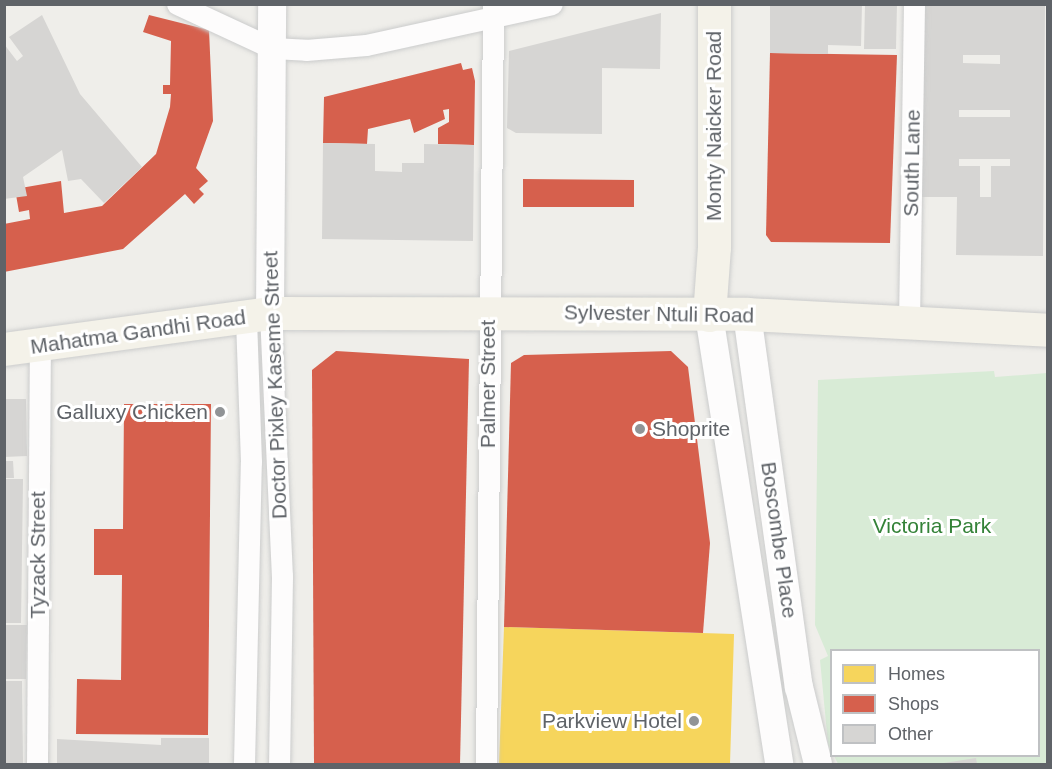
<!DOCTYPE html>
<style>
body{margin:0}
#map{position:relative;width:1052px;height:769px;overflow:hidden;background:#efeeea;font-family:Helvetica,sans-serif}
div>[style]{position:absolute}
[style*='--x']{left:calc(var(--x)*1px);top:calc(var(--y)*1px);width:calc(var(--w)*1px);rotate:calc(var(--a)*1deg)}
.green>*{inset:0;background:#d8ebd6}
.homes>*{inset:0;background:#f6d55c}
.shops>*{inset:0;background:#d6604d}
.building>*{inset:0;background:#d6d5d3}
.roads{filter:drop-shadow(0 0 2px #cbcccc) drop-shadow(0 0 2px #cbcccc)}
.street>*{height:21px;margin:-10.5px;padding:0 10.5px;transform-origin:10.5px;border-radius:10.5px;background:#fdfcfc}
.secondary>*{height:28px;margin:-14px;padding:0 14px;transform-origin:14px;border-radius:14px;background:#fdfcfc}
.primary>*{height:33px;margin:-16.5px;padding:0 16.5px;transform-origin:16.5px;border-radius:16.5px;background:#f4f2e9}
.dots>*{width:16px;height:16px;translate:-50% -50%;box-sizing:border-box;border:3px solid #fff;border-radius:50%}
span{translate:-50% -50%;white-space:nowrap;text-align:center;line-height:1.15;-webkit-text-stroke:6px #fff;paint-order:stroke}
.street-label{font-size:21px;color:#5f6368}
.poi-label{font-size:21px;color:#5f6368}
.right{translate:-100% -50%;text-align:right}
.left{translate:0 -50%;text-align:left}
.park-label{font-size:21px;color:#348238}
.frame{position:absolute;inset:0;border:6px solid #5f6368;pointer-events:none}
.legend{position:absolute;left:830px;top:649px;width:210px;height:108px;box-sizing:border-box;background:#fff;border:2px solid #bfc1c3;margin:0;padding:8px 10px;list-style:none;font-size:18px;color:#5f6368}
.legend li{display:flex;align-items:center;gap:12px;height:30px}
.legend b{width:30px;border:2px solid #bfc1c3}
</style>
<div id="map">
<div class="green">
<div style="clip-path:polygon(994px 371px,995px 377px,1047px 373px,1047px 764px,838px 764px,834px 756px,1038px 756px,1038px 650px,832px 650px,831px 751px,828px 744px,820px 660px,828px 656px,815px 625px,818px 380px)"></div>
</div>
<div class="homes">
<div style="clip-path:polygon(504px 627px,734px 634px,730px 764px,499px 764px)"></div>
</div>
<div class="shops">
<div style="clip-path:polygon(149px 15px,209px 30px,213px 121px,196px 168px,208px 181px,199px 189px,204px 194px,194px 204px,185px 194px,123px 249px,4px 272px,4px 224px,30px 219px,29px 210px,19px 212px,15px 189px,61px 181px,64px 213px,102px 206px,156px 154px,170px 107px,171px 94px,163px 94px,163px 85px,170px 85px,171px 41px,143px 32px)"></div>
<div style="clip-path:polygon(770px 53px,897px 55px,890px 243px,771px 242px,766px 235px)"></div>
<div style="clip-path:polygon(461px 63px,463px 70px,472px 68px,475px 81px,474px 145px,438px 144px,438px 128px,449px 122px,449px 109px,443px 110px,445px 119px,414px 133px,410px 119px,368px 129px,367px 144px,323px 143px,324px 97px)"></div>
<div style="clip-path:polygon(523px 179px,634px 180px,634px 207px,523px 207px)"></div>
<div style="clip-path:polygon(336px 351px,469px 359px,460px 764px,314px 764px,312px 370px)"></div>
<div style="clip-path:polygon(671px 351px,688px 367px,710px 543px,703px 633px,504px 627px,511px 363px,524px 355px)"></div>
<div style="clip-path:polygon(124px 404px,211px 404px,208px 735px,76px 734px,77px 679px,121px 680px,122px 575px,94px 575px,94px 529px,123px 529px)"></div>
</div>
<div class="building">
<div style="clip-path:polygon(770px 4px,862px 4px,861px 46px,828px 45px,828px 54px,770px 53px)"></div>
<div style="clip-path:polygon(865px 4px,897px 4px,896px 49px,864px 49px)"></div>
<div style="clip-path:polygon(evenodd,919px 4px,1045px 4px,1043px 256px,956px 255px,957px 197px,918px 197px,918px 166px,923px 166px,919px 4px,963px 55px,1000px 55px,1000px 64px,963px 63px,963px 55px,919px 4px,959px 110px,1010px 110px,1010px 117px,959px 117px,959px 110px,919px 4px,959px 159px,1010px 159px,1010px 166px,991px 166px,991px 197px,980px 197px,980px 166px,959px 166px,959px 159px)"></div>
<div style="clip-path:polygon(661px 13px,660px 69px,602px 68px,602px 134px,516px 133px,507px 128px,509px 51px)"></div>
<div style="clip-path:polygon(42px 15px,80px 94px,142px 167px,104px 203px,81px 179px,68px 181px,62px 150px,23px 177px,27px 196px,4px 199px,4px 44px,17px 61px,23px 56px,9px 37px)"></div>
<div style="clip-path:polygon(323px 143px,375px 144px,375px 171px,402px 172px,402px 163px,424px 163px,424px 144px,474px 145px,473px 241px,322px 239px)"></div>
<div style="clip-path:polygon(4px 399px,26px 399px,27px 456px,4px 457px)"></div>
<div style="clip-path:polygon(4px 461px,13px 461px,14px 478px,4px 478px)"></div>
<div style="clip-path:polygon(4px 479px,23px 479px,21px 623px,4px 623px)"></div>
<div style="clip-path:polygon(4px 625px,27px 625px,26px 679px,4px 679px)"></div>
<div style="clip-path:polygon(4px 681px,22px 681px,23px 764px,4px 764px)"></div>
<div style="clip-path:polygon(161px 738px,209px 738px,209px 764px,57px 764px,57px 739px,161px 745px)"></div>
<div style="clip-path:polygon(976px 758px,977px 764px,944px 764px,944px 763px)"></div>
</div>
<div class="roads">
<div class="street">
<div style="--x:177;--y:4;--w:105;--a:24.9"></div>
<div style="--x:272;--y:48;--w:34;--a:3"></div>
<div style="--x:306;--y:50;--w:60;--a:-4.8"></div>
<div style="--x:366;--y:45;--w:190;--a:-12.4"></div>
<div style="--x:270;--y:313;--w:263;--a:87.4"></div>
<div style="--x:282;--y:576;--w:188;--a:90.9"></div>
<div style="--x:909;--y:322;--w:318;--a:-89.1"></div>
<div style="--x:37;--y:764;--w:418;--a:-89.6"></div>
<div style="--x:244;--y:764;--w:302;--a:-88.7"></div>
<div style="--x:251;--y:462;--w:145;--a:-92"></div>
<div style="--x:486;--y:764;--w:760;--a:-89.47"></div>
</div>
<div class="secondary">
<div style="--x:270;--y:313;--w:309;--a:-89.6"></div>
<div style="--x:747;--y:314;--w:377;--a:82.1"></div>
<div style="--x:799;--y:687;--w:79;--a:76.1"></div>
<div style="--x:709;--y:315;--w:454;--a:81.1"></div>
</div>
<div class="primary">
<div style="--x:709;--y:315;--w:68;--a:-85.8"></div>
<div style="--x:714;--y:247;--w:243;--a:-90"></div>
<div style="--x:4;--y:349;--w:268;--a:-7.7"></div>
<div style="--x:270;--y:313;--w:477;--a:0.1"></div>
<div style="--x:747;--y:314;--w:301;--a:3"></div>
</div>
</div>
<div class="dots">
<div style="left:220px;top:412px;background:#919496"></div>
<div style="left:640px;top:429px;background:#919496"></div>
<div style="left:694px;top:721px;background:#919496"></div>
</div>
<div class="street-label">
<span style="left:714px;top:126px;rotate:-90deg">Monty Naicker Road</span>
<span style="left:912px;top:163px;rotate:-89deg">South Lane</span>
<span style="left:659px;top:314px;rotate:1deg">Sylvester Ntuli Road</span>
<span style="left:138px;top:332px;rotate:-8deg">Mahatma Gandhi Road</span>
<span style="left:488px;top:384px;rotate:-90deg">Palmer Street</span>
<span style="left:275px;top:385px;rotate:-92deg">Doctor Pixley Kaseme Street</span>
<span style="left:779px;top:540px;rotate:82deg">Boscombe Place</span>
<span style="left:38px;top:555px;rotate:-90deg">Tyzack Street</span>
</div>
<div class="poi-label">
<span class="right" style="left:208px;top:412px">Galluxy Chicken</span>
<span class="left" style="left:652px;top:429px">Shoprite</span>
<span class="right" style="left:682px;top:721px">Parkview Hotel</span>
</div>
<div class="park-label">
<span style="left:932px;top:526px">Victoria Park</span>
</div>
<div class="frame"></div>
<ul class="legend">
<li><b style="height:16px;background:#f6d55c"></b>Homes</li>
<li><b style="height:16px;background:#d6604d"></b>Shops</li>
<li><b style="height:16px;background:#d6d5d3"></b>Other</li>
</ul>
</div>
